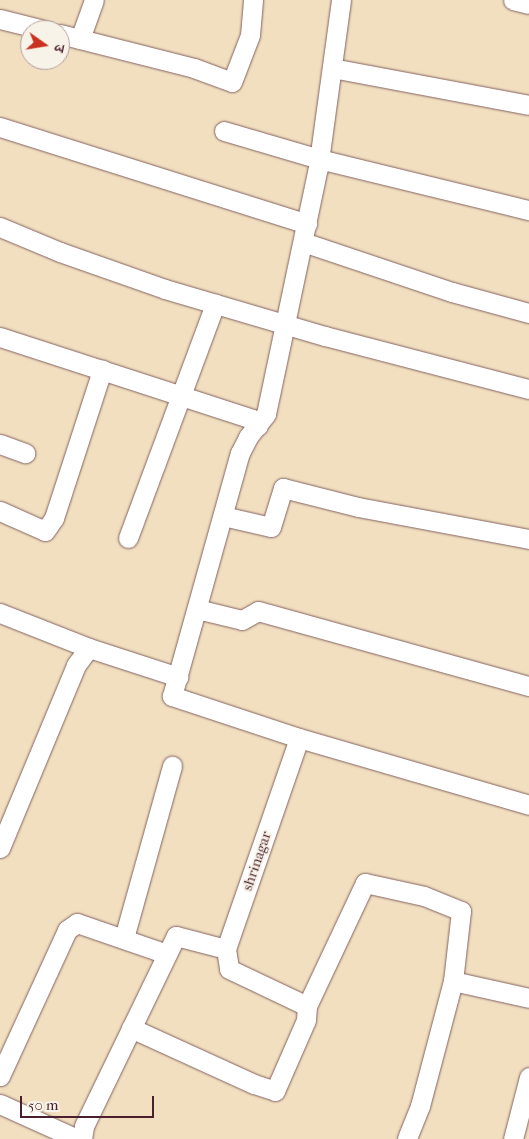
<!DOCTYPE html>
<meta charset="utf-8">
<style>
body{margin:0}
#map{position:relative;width:529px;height:1139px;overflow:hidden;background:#f1dfc0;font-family:"IM FELL French Canon","Noto Serif Devanagari",serif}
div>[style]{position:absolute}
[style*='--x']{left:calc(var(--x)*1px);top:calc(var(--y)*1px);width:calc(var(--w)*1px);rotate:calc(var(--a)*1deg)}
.roads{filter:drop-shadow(0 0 1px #84625f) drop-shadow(0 0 1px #84625f)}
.street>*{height:19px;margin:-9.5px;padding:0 9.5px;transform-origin:9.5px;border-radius:9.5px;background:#fff}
span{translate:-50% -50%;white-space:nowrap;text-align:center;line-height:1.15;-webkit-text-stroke:4px #f7f3e8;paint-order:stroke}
.street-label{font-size:15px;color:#4a1f2b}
.north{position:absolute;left:20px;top:20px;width:50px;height:50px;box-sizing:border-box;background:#f7f3e8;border:1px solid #b29e9c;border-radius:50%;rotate:103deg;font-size:14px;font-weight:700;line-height:20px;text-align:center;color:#4a1f2b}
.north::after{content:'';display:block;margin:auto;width:18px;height:22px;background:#c8321e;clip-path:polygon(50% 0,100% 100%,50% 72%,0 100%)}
.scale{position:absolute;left:20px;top:1096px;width:134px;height:22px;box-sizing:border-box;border:2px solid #4a1f2b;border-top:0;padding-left:6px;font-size:15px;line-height:18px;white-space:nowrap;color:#4a1f2b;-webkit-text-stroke:4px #f7f3e8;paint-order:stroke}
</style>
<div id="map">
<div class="roads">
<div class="street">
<div style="--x:513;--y:0;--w:16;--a:14"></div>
<div style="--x:0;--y:19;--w:45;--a:14"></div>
<div style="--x:60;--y:34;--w:138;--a:14.2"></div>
<div style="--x:194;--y:68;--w:40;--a:20.2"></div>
<div style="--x:232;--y:82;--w:50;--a:-69"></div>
<div style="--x:250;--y:35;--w:35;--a:-85"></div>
<div style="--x:80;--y:39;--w:41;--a:-70.3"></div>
<div style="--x:332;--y:68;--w:200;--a:10.6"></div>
<div style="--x:0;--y:127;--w:322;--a:17.5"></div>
<div style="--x:224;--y:131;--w:99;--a:16.4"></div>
<div style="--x:319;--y:159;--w:216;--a:13.7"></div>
<div style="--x:0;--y:227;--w:65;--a:22.6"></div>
<div style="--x:60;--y:252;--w:111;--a:19.4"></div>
<div style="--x:165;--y:289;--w:167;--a:16.4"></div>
<div style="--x:325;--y:336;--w:211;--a:14.6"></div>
<div style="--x:303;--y:242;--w:157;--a:18.6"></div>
<div style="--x:452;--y:292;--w:80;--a:15.3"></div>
<div style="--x:0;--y:337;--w:265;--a:18"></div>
<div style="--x:252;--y:419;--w:9;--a:49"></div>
<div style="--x:0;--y:444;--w:27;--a:20"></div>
<div style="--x:0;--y:511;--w:49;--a:24"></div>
<div style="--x:45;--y:531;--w:16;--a:-55"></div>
<div style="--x:54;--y:518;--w:156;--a:-72"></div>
<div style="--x:223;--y:516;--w:49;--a:12.9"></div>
<div style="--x:271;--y:527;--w:41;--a:-72.9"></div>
<div style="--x:283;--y:488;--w:77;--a:14.2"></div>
<div style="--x:358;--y:507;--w:174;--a:10.6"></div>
<div style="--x:128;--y:538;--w:250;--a:-69.6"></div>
<div style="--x:197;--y:609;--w:46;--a:13.7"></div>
<div style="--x:242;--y:620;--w:18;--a:-29"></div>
<div style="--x:258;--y:611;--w:281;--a:15.5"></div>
<div style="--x:0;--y:613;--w:96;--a:21.5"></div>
<div style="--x:89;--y:648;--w:94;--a:18"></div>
<div style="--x:299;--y:738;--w:134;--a:-161.7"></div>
<div style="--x:172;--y:696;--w:252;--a:-74.4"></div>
<div style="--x:240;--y:453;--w:18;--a:-63"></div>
<div style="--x:248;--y:437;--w:29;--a:-52"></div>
<div style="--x:266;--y:414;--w:251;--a:-78.1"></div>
<div style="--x:318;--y:168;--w:170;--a:-82.2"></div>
<div style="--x:0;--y:848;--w:198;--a:-67.4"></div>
<div style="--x:76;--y:665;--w:21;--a:-53"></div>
<div style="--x:124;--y:938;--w:179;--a:-74.4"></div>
<div style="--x:226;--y:949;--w:20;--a:81"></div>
<div style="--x:229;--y:969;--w:86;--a:25.4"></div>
<div style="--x:453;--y:981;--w:78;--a:12.6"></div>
<div style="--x:131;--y:1028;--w:135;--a:24.5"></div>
<div style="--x:254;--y:1084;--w:22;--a:18"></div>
<div style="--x:275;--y:1091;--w:77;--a:-66.4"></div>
<div style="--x:306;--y:1020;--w:14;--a:-86"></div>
<div style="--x:307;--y:1006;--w:136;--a:-64.8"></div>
<div style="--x:365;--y:883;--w:60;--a:12.4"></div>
<div style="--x:424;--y:896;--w:40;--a:22"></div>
<div style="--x:461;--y:911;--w:70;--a:96.5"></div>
<div style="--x:453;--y:981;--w:129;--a:104.8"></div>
<div style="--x:420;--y:1106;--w:35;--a:112"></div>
<div style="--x:0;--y:1076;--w:161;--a:-65.3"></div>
<div style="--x:67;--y:930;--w:12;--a:-35"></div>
<div style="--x:77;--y:923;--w:95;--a:19"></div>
<div style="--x:0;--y:1104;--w:85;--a:24.4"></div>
<div style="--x:82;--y:1139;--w:13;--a:-81"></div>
<div style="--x:84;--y:1126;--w:211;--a:-64.2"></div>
<div style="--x:176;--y:936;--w:52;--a:14.6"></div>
<div style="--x:226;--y:949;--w:223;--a:-70.9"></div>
<div style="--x:299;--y:738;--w:240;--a:16.2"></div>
<div style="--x:513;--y:1139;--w:64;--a:-75.5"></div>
</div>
</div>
<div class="street-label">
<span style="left:257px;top:861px;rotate:-71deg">shrinagar</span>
</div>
<div class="north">उ</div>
<div class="scale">50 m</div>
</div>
